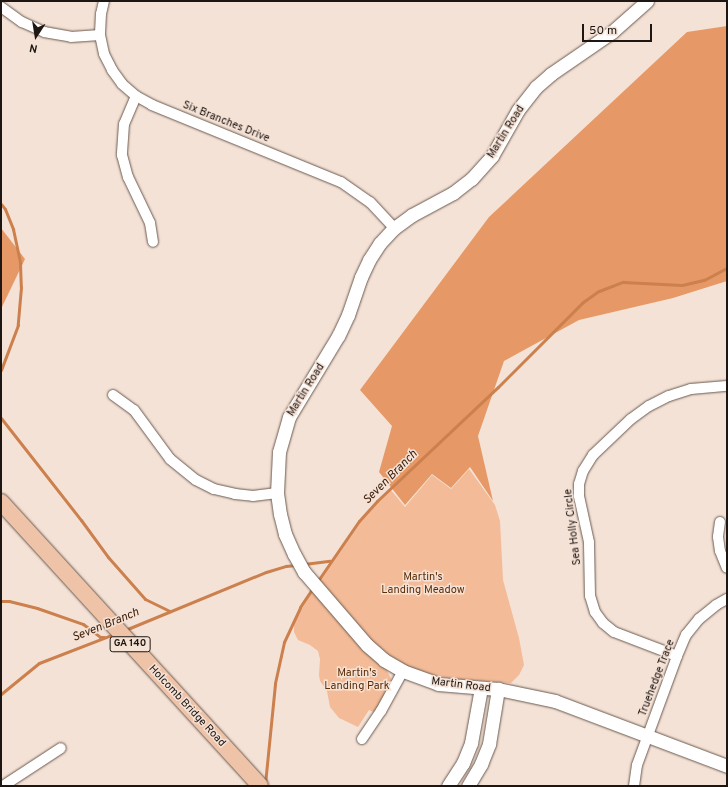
<!DOCTYPE html>
<style>
body{margin:0}
#map{position:relative;width:728px;height:787px;overflow:hidden;background:#f5e2d6;font-family:Overpass,sans-serif}
div>[style]{position:absolute}
[style*='--x']{left:calc(var(--x)*1px);top:calc(var(--y)*1px);width:calc(var(--w)*1px);rotate:calc(var(--a)*1deg)}
.green>*{inset:0;background:#f3bb97}
.forest>*{inset:0;background:#e69966}
.stream>*{height:3px;margin:-1.5px;padding:0 1.5px;transform-origin:1.5px;border-radius:1.5px;background:#cb804d}
.roads{filter:drop-shadow(0 0 1px #69594f) drop-shadow(0 0 1px #69594f)}
.minor>*{height:10px;margin:-5px;padding:0 5px;transform-origin:5px;border-radius:5px;background:#fff}
.tertiary>*{height:13px;margin:-6.5px;padding:0 6.5px;transform-origin:6.5px;border-radius:6.5px;background:#fff}
.primary>*{height:16px;margin:-8px;padding:0 8px;transform-origin:8px;border-radius:8px;background:#efc3a7}
span{translate:-50% -50%;white-space:nowrap;text-align:center;line-height:1.15;-webkit-text-stroke:3px #f5e2d6;paint-order:stroke}
.shield-label span{padding:1px 3px;background:#f5e2d6;border:1px solid;border-radius:3px;-webkit-text-stroke-width:0}
.shield-label{font-size:10px;color:#1d1612;font-weight:700}
.street-label{font-size:11px;color:#1d1612}
.park-label{font-size:11px;color:#5e2d04}
.water-label{font-size:12px;color:#3f200a;font-style:italic}
.frame{position:absolute;inset:0;border:2px solid #1d1612;pointer-events:none}
.north{position:absolute;left:16px;top:16px;width:40px;height:40px;-webkit-text-stroke:3px #f5e2d6;paint-order:stroke;rotate:192deg;font-size:11px;font-weight:700;line-height:16px;text-align:center;color:#1d1612}
.north::after{content:'';display:block;margin:auto;width:14px;height:18px;background:#1d1612;clip-path:polygon(50% 0,100% 100%,50% 72%,0 100%)}
.scale{position:absolute;left:582px;top:24px;width:70px;height:18px;box-sizing:border-box;border:2px solid #1d1612;border-top:0;padding-left:5px;font-size:12px;line-height:14px;white-space:nowrap;color:#1d1612;-webkit-text-stroke:3px #f5e2d6;paint-order:stroke}
</style>
<div id="map">
<div class="green">
<div style="clip-path:polygon(469px 469px,495px 505px,500px 521px,503px 580px,519px 638px,524px 665px,519px 675px,511px 683px,446px 678px,408px 668px,383px 656px,317px 584px,357px 526px,390px 489px,405px 507px,432px 475px,451px 489px)"></div>
<div style="clip-path:polygon(314px 585px,385px 666px,391px 679px,390px 687px,376px 713px,369px 710px,358px 727px,339px 718px,330px 707px,327px 691px,320px 681px,319px 675px,320px 659px,318px 651px,310px 645px,298px 640px,294px 632px,294px 625px,300px 606px)"></div>
</div>
<div class="forest">
<div style="clip-path:polygon(727px 26px,727px 281px,673px 298px,579px 320px,504px 361px,478px 436px,493px 501px,470px 467px,451px 488px,432px 474px,405px 505px,379px 472px,392px 426px,360px 390px,489px 217px,687px 32px)"></div>
<div style="clip-path:polygon(1px 228px,25px 259px,1px 309px)"></div>
</div>
<div class="stream">
<div style="--x:1;--y:204;--w:6;--a:51"></div>
<div style="--x:5;--y:209;--w:22;--a:68"></div>
<div style="--x:13;--y:229;--w:35;--a:78"></div>
<div style="--x:20;--y:263;--w:24;--a:88"></div>
<div style="--x:21;--y:287;--w:38;--a:95"></div>
<div style="--x:18;--y:325;--w:48;--a:110.7"></div>
<div style="--x:1;--y:418;--w:130;--a:51.9"></div>
<div style="--x:81;--y:520;--w:46;--a:53.9"></div>
<div style="--x:108;--y:557;--w:56;--a:48.6"></div>
<div style="--x:145;--y:599;--w:28;--a:26"></div>
<div style="--x:304;--y:564;--w:26;--a:-7"></div>
<div style="--x:317;--y:582;--w:74;--a:-55.5"></div>
<div style="--x:359;--y:521;--w:27;--a:-48"></div>
<div style="--x:377;--y:501;--w:166;--a:-43.3"></div>
<div style="--x:498;--y:387;--w:120;--a:-45"></div>
<div style="--x:583;--y:302;--w:19;--a:-35"></div>
<div style="--x:599;--y:291;--w:26;--a:-21"></div>
<div style="--x:623;--y:282;--w:59;--a:2.9"></div>
<div style="--x:682;--y:285;--w:23;--a:-13"></div>
<div style="--x:704;--y:280;--w:26;--a:-28"></div>
<div style="--x:1;--y:601;--w:8;--a:0"></div>
<div style="--x:9;--y:601;--w:29;--a:14"></div>
<div style="--x:37;--y:608;--w:49;--a:19.2"></div>
<div style="--x:83;--y:624;--w:21;--a:37"></div>
<div style="--x:100;--y:637;--w:4;--a:0"></div>
<div style="--x:125;--y:630;--w:152;--a:-22.4"></div>
<div style="--x:266;--y:572;--w:21;--a:-17"></div>
<div style="--x:286;--y:566;--w:10;--a:-6"></div>
<div style="--x:1;--y:694;--w:49;--a:-39.2"></div>
<div style="--x:39;--y:663;--w:80;--a:-21.1"></div>
<div style="--x:265;--y:784;--w:101;--a:-84.3"></div>
<div style="--x:275;--y:683;--w:42;--a:-77.6"></div>
<div style="--x:284;--y:642;--w:38;--a:-65"></div>
<div style="--x:300;--y:607;--w:23;--a:-56"></div>
</div>
<div class="roads">
<div class="minor">
<div style="--x:104;--y:1;--w:13;--a:103"></div>
<div style="--x:101;--y:14;--w:21;--a:93"></div>
<div style="--x:100;--y:35;--w:19;--a:78"></div>
<div style="--x:104;--y:54;--w:18;--a:63"></div>
<div style="--x:112;--y:70;--w:17;--a:54"></div>
<div style="--x:122;--y:84;--w:18;--a:41"></div>
<div style="--x:136;--y:96;--w:18;--a:29"></div>
<div style="--x:152;--y:105;--w:204;--a:22.2"></div>
<div style="--x:341;--y:182;--w:35;--a:35"></div>
<div style="--x:370;--y:202;--w:35;--a:47"></div>
<div style="--x:1;--y:7;--w:26;--a:36"></div>
<div style="--x:22;--y:22;--w:24;--a:24"></div>
<div style="--x:44;--y:32;--w:27;--a:10"></div>
<div style="--x:71;--y:37;--w:29;--a:-4"></div>
<div style="--x:136;--y:96;--w:30;--a:113"></div>
<div style="--x:124;--y:124;--w:31;--a:94"></div>
<div style="--x:122;--y:155;--w:23;--a:75"></div>
<div style="--x:128;--y:177;--w:51;--a:64.4"></div>
<div style="--x:150;--y:223;--w:19;--a:81"></div>
<div style="--x:113;--y:395;--w:26;--a:36"></div>
<div style="--x:134;--y:410;--w:61;--a:53.7"></div>
<div style="--x:170;--y:459;--w:33;--a:39"></div>
<div style="--x:196;--y:480;--w:20;--a:27"></div>
<div style="--x:214;--y:489;--w:22;--a:13"></div>
<div style="--x:235;--y:494;--w:18;--a:6"></div>
<div style="--x:253;--y:496;--w:24;--a:-7"></div>
<div style="--x:720;--y:522;--w:15;--a:98"></div>
<div style="--x:718;--y:537;--w:14;--a:82"></div>
<div style="--x:720;--y:551;--w:18;--a:68"></div>
<div style="--x:677;--y:656;--w:67;--a:-159.1"></div>
<div style="--x:614;--y:632;--w:14;--a:-141"></div>
<div style="--x:603;--y:623;--w:14;--a:-126"></div>
<div style="--x:595;--y:612;--w:17;--a:-107"></div>
<div style="--x:590;--y:596;--w:54;--a:-91.1"></div>
<div style="--x:589;--y:542;--w:47;--a:-102.3"></div>
<div style="--x:579;--y:496;--w:12;--a:-90"></div>
<div style="--x:579;--y:484;--w:14;--a:-73"></div>
<div style="--x:583;--y:471;--w:19;--a:-58"></div>
<div style="--x:593;--y:455;--w:52;--a:-43.5"></div>
<div style="--x:631;--y:419;--w:22;--a:-36"></div>
<div style="--x:649;--y:406;--w:22;--a:-27"></div>
<div style="--x:669;--y:396;--w:23;--a:-18"></div>
<div style="--x:691;--y:389;--w:36;--a:-5"></div>
<div style="--x:362;--y:739;--w:34;--a:-56"></div>
<div style="--x:381;--y:711;--w:46;--a:-61.2"></div>
<div style="--x:3;--y:786;--w:69;--a:-33.2"></div>
<div style="--x:634;--y:786;--w:21;--a:-82"></div>
<div style="--x:637;--y:765;--w:116;--a:-69.8"></div>
<div style="--x:677;--y:656;--w:23;--a:-67"></div>
<div style="--x:686;--y:635;--w:21;--a:-51"></div>
<div style="--x:699;--y:619;--w:22;--a:-39"></div>
<div style="--x:716;--y:605;--w:13;--a:-29"></div>
</div>
<div class="tertiary">
<div style="--x:647;--y:1;--w:47;--a:138.5"></div>
<div style="--x:612;--y:32;--w:74;--a:145.5"></div>
<div style="--x:551;--y:74;--w:20;--a:139"></div>
<div style="--x:536;--y:87;--w:29;--a:128"></div>
<div style="--x:518;--y:110;--w:53;--a:119.5"></div>
<div style="--x:492;--y:156;--w:31;--a:132"></div>
<div style="--x:471;--y:179;--w:23;--a:142"></div>
<div style="--x:453;--y:193;--w:47;--a:151.8"></div>
<div style="--x:412;--y:215;--w:22;--a:144"></div>
<div style="--x:394;--y:228;--w:21;--a:133"></div>
<div style="--x:380;--y:243;--w:20;--a:123"></div>
<div style="--x:369;--y:260;--w:19;--a:115"></div>
<div style="--x:361;--y:277;--w:40;--a:108.9"></div>
<div style="--x:348;--y:315;--w:23;--a:115"></div>
<div style="--x:338;--y:336;--w:95;--a:121.2"></div>
<div style="--x:289;--y:417;--w:36;--a:106"></div>
<div style="--x:279;--y:452;--w:41;--a:92.8"></div>
<div style="--x:277;--y:493;--w:21;--a:82"></div>
<div style="--x:280;--y:514;--w:21;--a:76"></div>
<div style="--x:285;--y:534;--w:22;--a:66"></div>
<div style="--x:294;--y:554;--w:21;--a:61"></div>
<div style="--x:304;--y:572;--w:96;--a:49.2"></div>
<div style="--x:367;--y:645;--w:23;--a:41"></div>
<div style="--x:384;--y:660;--w:22;--a:30"></div>
<div style="--x:403;--y:671;--w:37;--a:20"></div>
<div style="--x:438;--y:684;--w:60;--a:4.8"></div>
<div style="--x:498;--y:689;--w:58;--a:11.9"></div>
<div style="--x:555;--y:701;--w:184;--a:20.7"></div>
<div style="--x:448;--y:786;--w:27;--a:-57"></div>
<div style="--x:463;--y:763;--w:22;--a:-68"></div>
<div style="--x:471;--y:743;--w:56;--a:-79.7"></div>
<div style="--x:468;--y:786;--w:26;--a:-59"></div>
<div style="--x:481;--y:764;--w:22;--a:-68"></div>
<div style="--x:489;--y:744;--w:56;--a:-80.7"></div>
</div>
<div class="primary">
<div style="--x:1;--y:502;--w:384;--a:47.6"></div>
</div>
</div>
<div class="shield-label">
<span style="left:130px;top:644px">GA 140</span>
</div>
<div class="street-label">
<span style="left:226px;top:122px;rotate:22deg">Six Branches Drive</span>
<span style="left:506px;top:132px;rotate:-58deg">Martin Road</span>
<span style="left:306px;top:390px;rotate:-58deg">Martin Road</span>
<span style="left:573px;top:527px;rotate:-97deg">Sea Holly Circle</span>
<span style="left:657px;top:678px;rotate:-69deg">Truehedge Trace</span>
<span style="left:461px;top:685px;rotate:7deg">Martin Road</span>
<span style="left:187px;top:706px;rotate:47deg">Holcomb Bridge Road</span>
</div>
<div class="park-label">
<span style="left:423px;top:584px">Martin's<br>Landing Meadow</span>
<span style="left:357px;top:680px">Martin's<br>Landing Park</span>
</div>
<div class="water-label">
<span style="left:391px;top:478px;rotate:-45deg">Seven Branch</span>
<span style="left:106px;top:626px;rotate:-22deg">Seven Branch</span>
</div>
<div class="frame"></div>
<div class="north">N</div>
<div class="scale">50 m</div>
</div>
